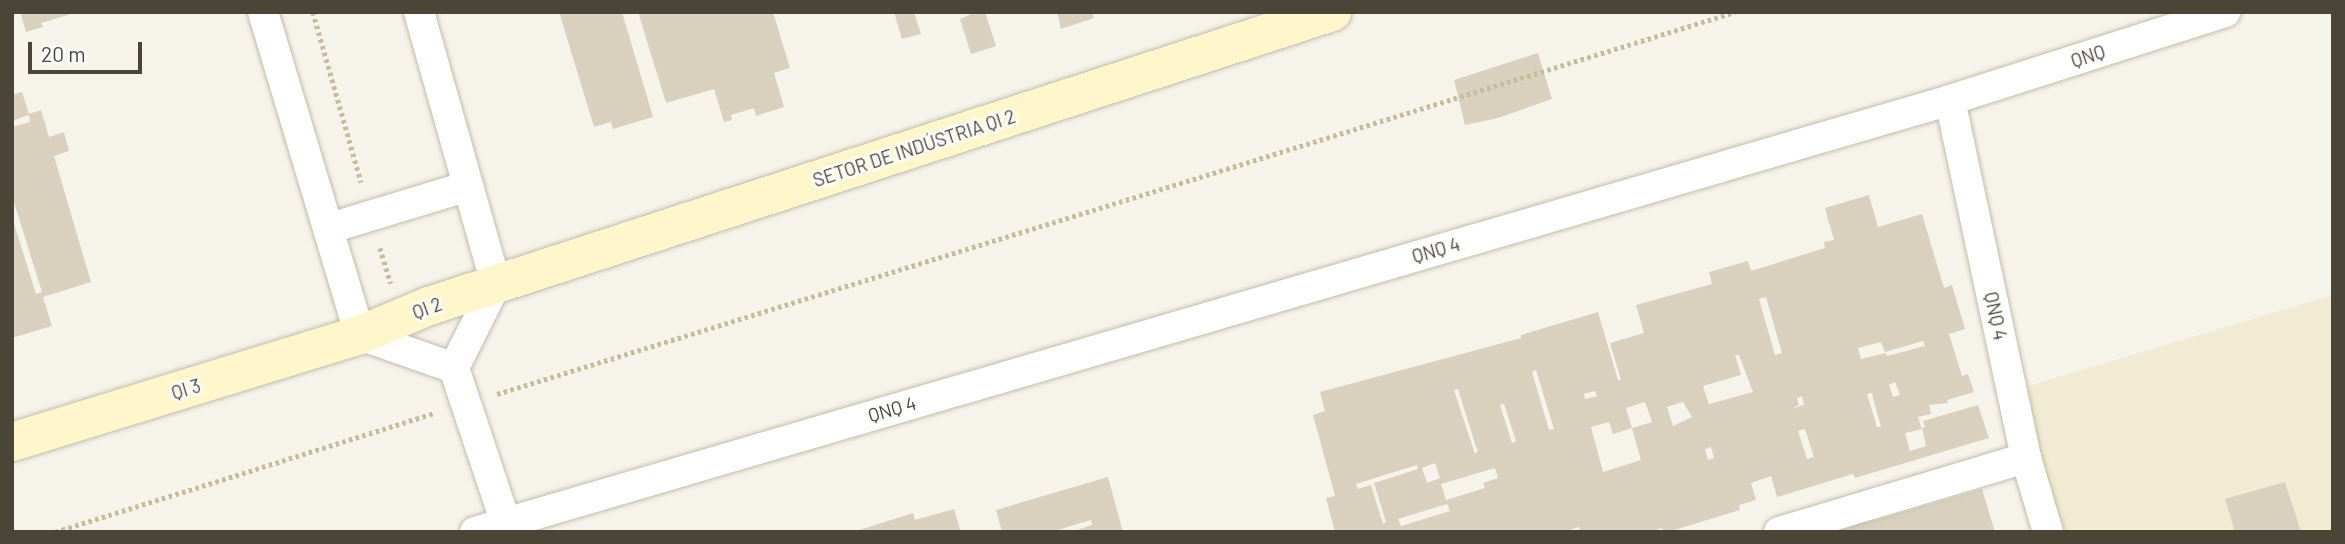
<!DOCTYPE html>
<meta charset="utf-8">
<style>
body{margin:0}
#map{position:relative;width:2345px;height:544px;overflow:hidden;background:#f6f4ea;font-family:Barlow,sans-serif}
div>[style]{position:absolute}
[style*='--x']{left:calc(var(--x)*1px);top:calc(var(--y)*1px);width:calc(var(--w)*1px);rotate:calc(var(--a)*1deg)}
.education>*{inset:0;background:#f1ebd3}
.building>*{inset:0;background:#d9d1be}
.path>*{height:4.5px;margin-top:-2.25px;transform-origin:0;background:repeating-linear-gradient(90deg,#c6bb9b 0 3.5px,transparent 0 7px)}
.roads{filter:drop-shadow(0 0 2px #c3bdab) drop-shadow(0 0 2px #c3bdab)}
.street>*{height:30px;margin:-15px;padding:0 15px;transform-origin:15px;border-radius:15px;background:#fff}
.secondary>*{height:38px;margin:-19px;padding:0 19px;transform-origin:19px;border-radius:19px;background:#fff7cb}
span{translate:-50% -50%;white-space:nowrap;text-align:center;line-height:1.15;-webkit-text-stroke:5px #fff;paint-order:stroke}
.street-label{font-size:19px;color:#4b4537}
.frame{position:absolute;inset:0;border:14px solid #4b4537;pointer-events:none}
.scale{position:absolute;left:28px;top:42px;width:114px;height:32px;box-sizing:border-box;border:4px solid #4b4537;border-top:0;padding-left:9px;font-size:21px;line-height:24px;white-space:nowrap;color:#4b4537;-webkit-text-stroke:5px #fff;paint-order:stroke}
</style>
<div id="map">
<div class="education">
<div style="clip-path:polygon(2333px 295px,2333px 532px,2045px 532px,2004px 393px)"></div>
</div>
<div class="building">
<div style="clip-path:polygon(20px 12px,74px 12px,74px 13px,41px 23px,43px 27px,26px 32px)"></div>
<div style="clip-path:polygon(559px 12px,622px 12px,653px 117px,613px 129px,611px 122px,594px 127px)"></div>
<div style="clip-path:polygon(638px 12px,773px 12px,790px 68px,774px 73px,784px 107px,756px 116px,754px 108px,731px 115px,732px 120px,724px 122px,714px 89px,666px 103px)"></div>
<div style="clip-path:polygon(894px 12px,914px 12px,921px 34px,902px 39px)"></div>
<div style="clip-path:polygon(976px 12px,985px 12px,996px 46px,971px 54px,960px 19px)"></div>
<div style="clip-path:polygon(1057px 12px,1092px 12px,1094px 18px,1061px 29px)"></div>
<div style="clip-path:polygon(1538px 53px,1552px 99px,1498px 118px,1465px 125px,1454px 80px)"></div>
<div style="clip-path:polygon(22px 92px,29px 114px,41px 110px,49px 137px,64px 132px,69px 151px,54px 156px,91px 282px,43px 297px,52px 326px,12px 338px,12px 217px,36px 294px,42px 292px,12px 196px,12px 127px,30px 122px,29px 115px,12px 121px,12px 95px)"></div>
<div style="clip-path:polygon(evenodd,1869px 195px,1878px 227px,1922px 214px,1944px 288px,1952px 285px,1965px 329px,1949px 334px,1962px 376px,1968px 374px,1974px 392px,1947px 400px,1948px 403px,1929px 405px,1931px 414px,1918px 417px,1922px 429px,1905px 433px,1910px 451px,1926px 446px,1922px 428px,1925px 427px,1923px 421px,1978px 405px,1989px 438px,1855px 478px,1853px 474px,1777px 497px,1771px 476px,1751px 483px,1756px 500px,1739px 505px,1740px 510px,1668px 532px,1663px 532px,1662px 528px,1650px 532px,1580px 532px,1579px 527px,1563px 532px,1335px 532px,1326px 498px,1335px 496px,1313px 415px,1325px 411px,1320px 392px,1521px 338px,1521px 335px,1598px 312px,1618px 380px,1621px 380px,1610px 343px,1644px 333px,1636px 305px,1712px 284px,1709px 272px,1748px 261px,1751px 271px,1825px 248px,1824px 242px,1834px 240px,1825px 208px,1869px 195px,1766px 297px,1782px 353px,1775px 355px,1759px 299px,1766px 297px,1869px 195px,1923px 341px,1925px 346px,1887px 356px,1886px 353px,1861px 359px,1858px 348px,1881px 342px,1885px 352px,1923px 341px,1869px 195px,1735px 355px,1739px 355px,1753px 392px,1709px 404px,1703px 386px,1741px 375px,1735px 355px,1869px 195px,1536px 370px,1554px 429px,1549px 430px,1532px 372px,1536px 370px,1869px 195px,1895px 382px,1900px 395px,1893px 397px,1889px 385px,1895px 382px,1869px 195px,1458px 389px,1477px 450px,1479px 449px,1475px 454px,1454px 390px,1458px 389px,1869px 195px,1595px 391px,1597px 396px,1585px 399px,1584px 394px,1595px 391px,1869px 195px,1872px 393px,1874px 402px,1881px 427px,1877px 427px,1867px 394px,1872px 393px,1869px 195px,1802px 396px,1804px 405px,1791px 409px,1799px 405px,1797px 398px,1802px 396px,1869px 195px,1645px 402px,1652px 422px,1632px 428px,1641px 460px,1603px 472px,1591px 427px,1609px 422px,1613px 434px,1632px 428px,1626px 408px,1645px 402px,1869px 195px,1683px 402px,1692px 417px,1673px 426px,1667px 407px,1683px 402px,1869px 195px,1504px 404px,1516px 441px,1512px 443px,1500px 405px,1504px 404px,1869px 195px,1805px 429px,1814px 457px,1807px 459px,1798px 431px,1805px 429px,1869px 195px,1711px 447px,1714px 458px,1708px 460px,1705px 449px,1711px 447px,1869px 195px,1435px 463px,1440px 478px,1427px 483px,1422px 468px,1435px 463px,1869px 195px,1417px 465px,1418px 469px,1374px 483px,1386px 522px,1383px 524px,1371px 485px,1358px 489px,1356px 484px,1417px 465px,1869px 195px,1495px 468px,1498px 478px,1483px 483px,1485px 488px,1446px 500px,1441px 484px,1495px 468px,1869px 195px,1447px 504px,1450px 511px,1401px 526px,1398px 519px,1447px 504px)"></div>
<div style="clip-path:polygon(1108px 477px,1123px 532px,1071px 532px,1092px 525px,1091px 520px,1051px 532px,1002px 532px,996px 510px)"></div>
<div style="clip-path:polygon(2285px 482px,2301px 532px,2235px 532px,2225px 499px)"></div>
<div style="clip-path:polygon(1982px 489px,1995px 532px,1821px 532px,1874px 515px,1876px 520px)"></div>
<div style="clip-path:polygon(954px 509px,961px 532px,853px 532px,913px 513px,915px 520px)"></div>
</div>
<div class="path">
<div style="--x:313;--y:12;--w:177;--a:74.2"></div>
<div style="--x:380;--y:248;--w:37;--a:73"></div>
<div style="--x:497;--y:394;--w:1296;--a:-17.15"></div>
<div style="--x:55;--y:532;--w:398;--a:-17.4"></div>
</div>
<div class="roads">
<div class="street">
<div style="--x:263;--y:12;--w:337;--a:73.3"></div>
<div style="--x:360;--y:335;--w:100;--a:19.3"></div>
<div style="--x:419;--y:12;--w:283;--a:74.2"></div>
<div style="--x:496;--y:284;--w:94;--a:116.6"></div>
<div style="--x:454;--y:368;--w:173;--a:71.5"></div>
<div style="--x:1950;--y:100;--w:366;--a:78"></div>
<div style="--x:2026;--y:458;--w:77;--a:73.4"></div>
<div style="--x:330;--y:228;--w:144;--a:-16.9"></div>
<div style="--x:475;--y:532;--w:1537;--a:-16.32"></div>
<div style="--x:1950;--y:100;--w:289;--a:-17.7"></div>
<div style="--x:1779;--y:532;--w:258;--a:-16.7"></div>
</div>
<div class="secondary">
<div style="--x:12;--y:442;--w:364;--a:-17.1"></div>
<div style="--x:360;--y:335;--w:75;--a:-22.8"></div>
<div style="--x:429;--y:306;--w:950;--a:-18.03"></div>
</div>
</div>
<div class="street-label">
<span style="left:2088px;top:56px;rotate:-18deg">QNQ</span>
<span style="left:914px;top:148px;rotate:-18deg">SETOR DE INDÚSTRIA QI 2</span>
<span style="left:1436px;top:250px;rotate:-16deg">QNQ 4</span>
<span style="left:427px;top:308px;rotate:-20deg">QI 2</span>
<span style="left:1996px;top:316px;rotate:78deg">QNQ 4</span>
<span style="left:186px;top:389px;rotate:-17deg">QI 3</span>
<span style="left:892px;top:409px;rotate:-16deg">QNQ 4</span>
</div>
<div class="frame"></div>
<div class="scale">20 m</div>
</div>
